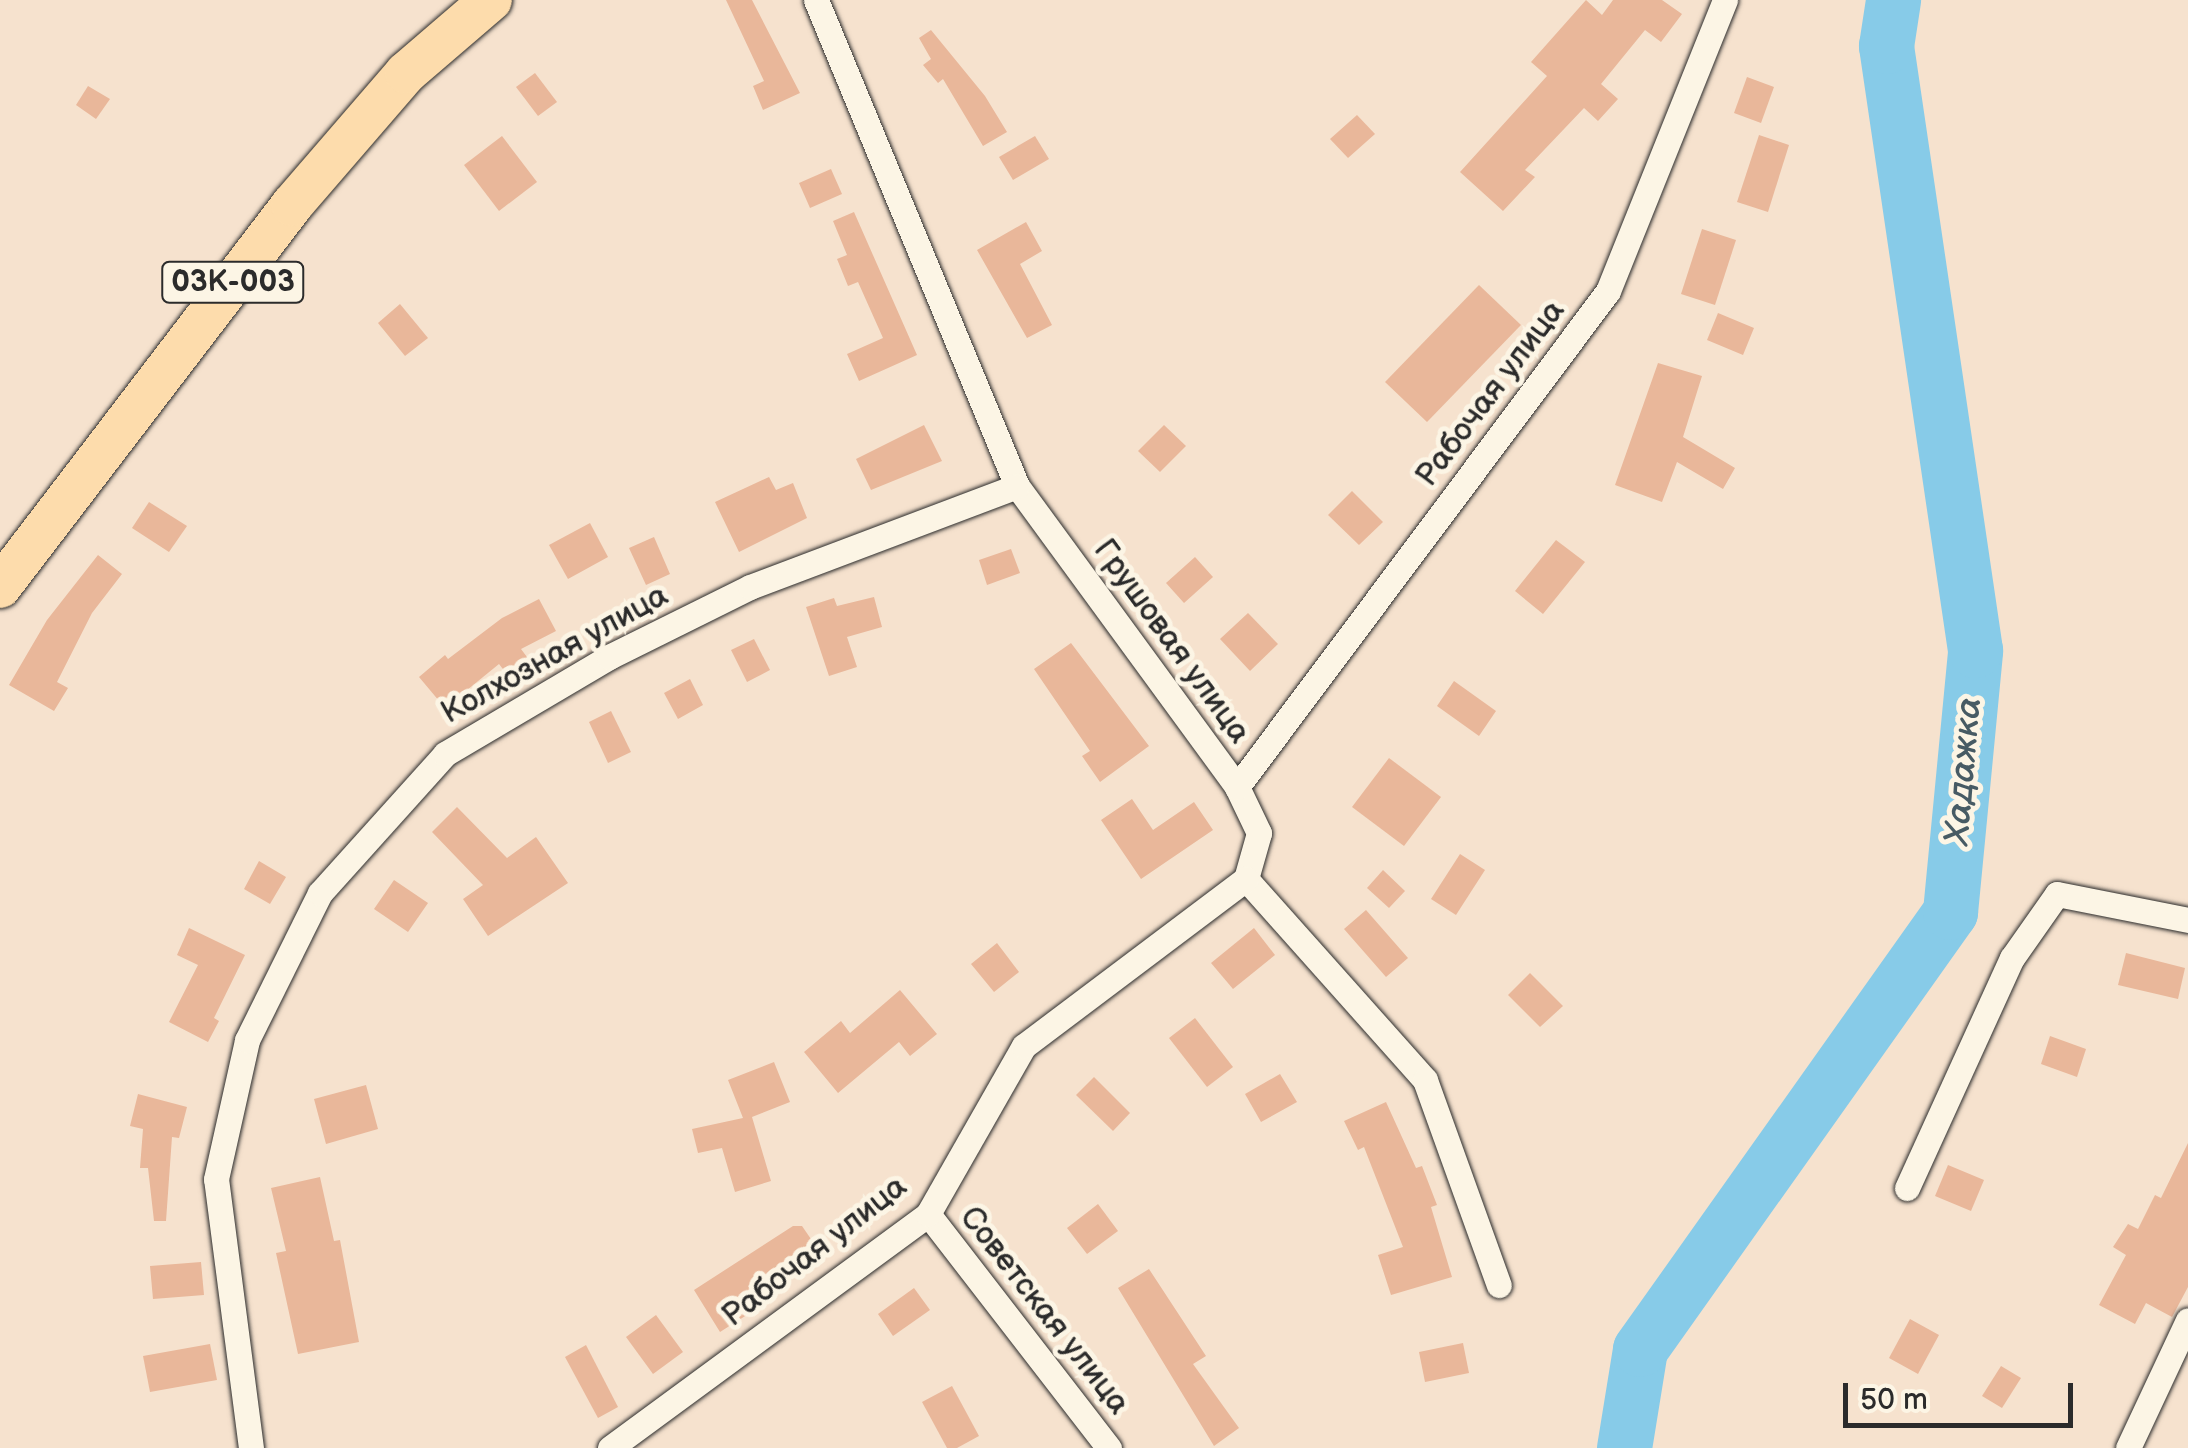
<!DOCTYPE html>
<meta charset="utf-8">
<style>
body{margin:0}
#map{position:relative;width:2188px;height:1448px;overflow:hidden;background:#f6e2ce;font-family:"Balsamiq Sans",sans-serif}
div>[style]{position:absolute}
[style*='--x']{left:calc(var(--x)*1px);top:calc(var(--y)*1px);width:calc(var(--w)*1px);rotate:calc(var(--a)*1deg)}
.river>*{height:55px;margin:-27.5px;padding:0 27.5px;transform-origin:27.5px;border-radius:27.5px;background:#87cbe8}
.building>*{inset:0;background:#e9b79a}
.roads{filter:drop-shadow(0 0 2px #2b2b2b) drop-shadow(0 0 2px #2b2b2b)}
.street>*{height:25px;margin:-12.5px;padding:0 12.5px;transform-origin:12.5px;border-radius:12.5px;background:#fcf5e5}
.primary>*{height:42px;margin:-21px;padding:0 21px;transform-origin:21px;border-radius:21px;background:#fddcac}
span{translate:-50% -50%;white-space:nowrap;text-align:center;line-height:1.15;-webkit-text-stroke:10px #fcf5e5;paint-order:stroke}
.shield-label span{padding:2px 8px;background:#fcf5e5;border:2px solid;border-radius:8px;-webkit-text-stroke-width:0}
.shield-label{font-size:30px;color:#2b2b2b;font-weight:700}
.street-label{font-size:32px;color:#2b2b2b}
.water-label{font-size:35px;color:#475b64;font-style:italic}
.scale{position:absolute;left:1843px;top:1383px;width:230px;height:45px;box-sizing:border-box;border:5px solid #2b2b2b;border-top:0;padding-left:12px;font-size:30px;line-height:35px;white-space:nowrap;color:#2b2b2b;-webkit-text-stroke:8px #fcf5e5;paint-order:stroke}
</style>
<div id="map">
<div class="river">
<div style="--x:1624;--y:1448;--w:100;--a:-80.8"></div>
<div style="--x:1640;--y:1349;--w:536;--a:-54.65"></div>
<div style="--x:1950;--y:912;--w:263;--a:-84.5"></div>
<div style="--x:1975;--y:650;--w:611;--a:-98.38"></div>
<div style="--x:1886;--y:46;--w:47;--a:-81.3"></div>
</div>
<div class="building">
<div style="clip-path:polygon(726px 0,752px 0,800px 93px,763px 110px,753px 86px,764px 81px)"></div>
<div style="clip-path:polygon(1586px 0,1602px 15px,1613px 0,1662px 0,1682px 14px,1661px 42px,1645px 30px,1601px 84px,1618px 99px,1598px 121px,1584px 108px,1525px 170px,1535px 177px,1503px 211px,1460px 172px,1547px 76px,1531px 62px)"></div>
<div style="clip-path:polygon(931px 30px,985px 96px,1007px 132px,983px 146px,943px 79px,938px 83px,923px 65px,931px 59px,919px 38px)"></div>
<div style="clip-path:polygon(535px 73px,557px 102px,538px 116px,516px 87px)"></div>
<div style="clip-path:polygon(1747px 77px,1774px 87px,1761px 123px,1734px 113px)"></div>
<div style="clip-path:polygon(88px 86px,110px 99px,96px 119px,76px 105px)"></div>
<div style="clip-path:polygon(1357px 115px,1375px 134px,1348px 158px,1330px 139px)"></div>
<div style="clip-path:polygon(1759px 135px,1789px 145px,1768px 212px,1737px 202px)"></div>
<div style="clip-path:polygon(502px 136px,537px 182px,499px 211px,464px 165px)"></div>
<div style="clip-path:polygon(1035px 136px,1049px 159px,1013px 180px,999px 157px)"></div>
<div style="clip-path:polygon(831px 169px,842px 194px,810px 208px,799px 183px)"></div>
<div style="clip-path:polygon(854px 212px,917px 355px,859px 381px,847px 354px,883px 338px,858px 282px,848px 286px,837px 259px,847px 255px,833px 221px)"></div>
<div style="clip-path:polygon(1026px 222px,1042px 251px,1020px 264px,1052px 325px,1027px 338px,977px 250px)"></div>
<div style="clip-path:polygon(1702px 229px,1736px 240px,1715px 305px,1681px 294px)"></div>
<div style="clip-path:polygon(1479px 285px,1521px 325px,1427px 422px,1385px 382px)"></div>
<div style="clip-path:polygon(400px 304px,428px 338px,405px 356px,378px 323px)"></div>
<div style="clip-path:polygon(1718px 313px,1754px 328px,1743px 355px,1707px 340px)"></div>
<div style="clip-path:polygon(1658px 363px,1702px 376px,1683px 437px,1735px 468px,1723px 489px,1677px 462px,1662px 502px,1615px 485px)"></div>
<div style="clip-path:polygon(924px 425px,942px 461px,871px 490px,856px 459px)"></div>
<div style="clip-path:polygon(1164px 425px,1186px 446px,1160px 472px,1138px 451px)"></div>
<div style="clip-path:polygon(769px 477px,776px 490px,793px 483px,807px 518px,739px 552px,715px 502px)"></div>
<div style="clip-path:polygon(1352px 491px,1383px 522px,1359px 545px,1328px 515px)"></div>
<div style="clip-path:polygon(149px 502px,187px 526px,169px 552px,132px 528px)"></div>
<div style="clip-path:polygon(590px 523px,608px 557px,568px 579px,549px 545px)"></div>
<div style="clip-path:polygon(654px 537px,670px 574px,646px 585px,629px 548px)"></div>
<div style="clip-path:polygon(1556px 540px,1585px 562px,1543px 614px,1515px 591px)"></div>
<div style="clip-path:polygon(1011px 549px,1020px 573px,987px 585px,979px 560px)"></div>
<div style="clip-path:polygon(98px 555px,122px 574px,92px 613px,57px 682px,68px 688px,54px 711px,9px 685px,47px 620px)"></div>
<div style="clip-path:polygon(1195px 557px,1213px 577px,1184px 603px,1166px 583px)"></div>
<div style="clip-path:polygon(874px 597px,882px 627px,847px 637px,857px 667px,829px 676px,806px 607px,834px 598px,837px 606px)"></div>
<div style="clip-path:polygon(539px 599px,556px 631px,521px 649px,530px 661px,509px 677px,499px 664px,445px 708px,419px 677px,445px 655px,448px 659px,502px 618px)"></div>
<div style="clip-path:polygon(1248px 613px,1278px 644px,1250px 671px,1220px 639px)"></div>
<div style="clip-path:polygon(754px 639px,770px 670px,747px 682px,731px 650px)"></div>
<div style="clip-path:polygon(1071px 643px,1149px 746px,1100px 782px,1082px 756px,1090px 751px,1034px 669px)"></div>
<div style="clip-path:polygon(690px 679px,703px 705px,678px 719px,664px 693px)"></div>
<div style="clip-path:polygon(1454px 681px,1496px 711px,1479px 736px,1437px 706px)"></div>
<div style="clip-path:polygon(611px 711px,631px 752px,608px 763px,589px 722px)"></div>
<div style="clip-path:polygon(1389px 758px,1441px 797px,1404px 846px,1352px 807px)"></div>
<div style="clip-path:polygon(1132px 799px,1153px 830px,1194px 802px,1213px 830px,1141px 879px,1101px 820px)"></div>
<div style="clip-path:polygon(457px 807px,507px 858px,536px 837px,568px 883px,488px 936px,463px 899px,483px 885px,432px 832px)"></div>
<div style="clip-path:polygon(1460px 854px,1485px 870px,1456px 915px,1431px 899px)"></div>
<div style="clip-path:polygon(259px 861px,286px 877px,270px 904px,244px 889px)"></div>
<div style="clip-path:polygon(1383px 870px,1405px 891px,1389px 908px,1367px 888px)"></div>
<div style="clip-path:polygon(394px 880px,428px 903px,408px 932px,374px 909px)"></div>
<div style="clip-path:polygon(1366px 910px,1408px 958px,1386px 977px,1344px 929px)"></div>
<div style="clip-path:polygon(189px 928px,245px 955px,214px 1018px,219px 1021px,208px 1042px,169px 1022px,198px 965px,177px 955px)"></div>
<div style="clip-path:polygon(1254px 928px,1275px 955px,1233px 989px,1211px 963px)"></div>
<div style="clip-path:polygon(997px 943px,1019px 972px,994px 992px,971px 964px)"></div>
<div style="clip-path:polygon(2126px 953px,2185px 968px,2178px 999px,2118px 985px)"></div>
<div style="clip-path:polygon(1530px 973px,1563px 1006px,1540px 1027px,1508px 995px)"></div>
<div style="clip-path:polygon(900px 990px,937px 1034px,910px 1056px,899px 1042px,838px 1093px,804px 1052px,841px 1021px,850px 1033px)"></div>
<div style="clip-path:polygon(1195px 1018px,1233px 1067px,1207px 1087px,1169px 1038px)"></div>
<div style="clip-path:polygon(2050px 1036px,2086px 1049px,2077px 1077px,2041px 1064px)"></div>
<div style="clip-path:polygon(774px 1062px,790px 1102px,752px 1117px,771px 1181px,735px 1192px,722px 1148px,698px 1153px,692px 1129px,743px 1118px,728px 1080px)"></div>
<div style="clip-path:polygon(1280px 1074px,1297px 1102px,1261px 1122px,1245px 1094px)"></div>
<div style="clip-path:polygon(1094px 1077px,1130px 1113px,1113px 1131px,1076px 1095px)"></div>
<div style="clip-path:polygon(366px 1085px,378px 1129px,326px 1144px,314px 1099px)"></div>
<div style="clip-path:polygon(138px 1094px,187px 1107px,179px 1138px,172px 1137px,166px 1221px,154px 1221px,148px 1168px,140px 1168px,143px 1129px,130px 1126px)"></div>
<div style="clip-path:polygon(1386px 1102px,1416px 1168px,1422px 1166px,1437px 1205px,1431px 1207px,1452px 1277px,1391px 1295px,1378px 1255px,1403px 1247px,1364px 1147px,1358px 1150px,1344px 1121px)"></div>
<div style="clip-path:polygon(2188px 1143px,2188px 1287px,2172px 1317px,2146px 1303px,2135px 1324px,2099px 1305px,2126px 1255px,2113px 1247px,2128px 1224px,2138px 1229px,2155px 1195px,2161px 1198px)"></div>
<div style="clip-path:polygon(1948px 1165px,1984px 1180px,1971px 1211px,1935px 1196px)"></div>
<div style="clip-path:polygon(320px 1177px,334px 1241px,340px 1240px,359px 1342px,298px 1354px,276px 1253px,286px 1251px,271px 1188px)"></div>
<div style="clip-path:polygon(1098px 1204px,1118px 1231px,1087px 1254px,1067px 1228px)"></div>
<div style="clip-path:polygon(793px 1226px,802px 1226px,813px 1242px,748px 1286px,761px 1306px,720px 1332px,694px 1290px)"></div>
<div style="clip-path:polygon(201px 1262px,204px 1295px,153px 1299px,150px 1266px)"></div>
<div style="clip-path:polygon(1149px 1269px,1206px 1356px,1193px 1364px,1239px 1428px,1214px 1446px,1118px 1288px)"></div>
<div style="clip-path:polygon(914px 1288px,930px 1310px,893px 1336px,878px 1314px)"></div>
<div style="clip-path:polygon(656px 1315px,683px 1352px,653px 1374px,626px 1337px)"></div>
<div style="clip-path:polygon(1910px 1319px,1939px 1335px,1918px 1374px,1889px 1358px)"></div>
<div style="clip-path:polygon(1463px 1343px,1469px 1373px,1425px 1382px,1419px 1352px)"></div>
<div style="clip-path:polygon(210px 1344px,217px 1380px,150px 1392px,143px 1356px)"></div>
<div style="clip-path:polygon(586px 1345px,618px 1407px,598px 1418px,565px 1357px)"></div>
<div style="clip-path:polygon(2001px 1366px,2021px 1378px,2002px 1408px,1982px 1396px)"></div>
<div style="clip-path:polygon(952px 1386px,979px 1436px,957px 1448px,947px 1448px,922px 1402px)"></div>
</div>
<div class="roads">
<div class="street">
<div style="--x:816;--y:0;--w:526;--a:67.53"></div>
<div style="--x:1017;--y:486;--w:373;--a:53.8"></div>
<div style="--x:1237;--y:787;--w:51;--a:64.4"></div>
<div style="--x:1259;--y:833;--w:48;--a:105.8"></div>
<div style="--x:1246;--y:879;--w:269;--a:48.3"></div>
<div style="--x:1425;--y:1080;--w:218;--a:70.2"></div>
<div style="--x:1237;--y:787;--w:619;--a:-53.2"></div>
<div style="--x:1608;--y:291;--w:314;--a:-68.1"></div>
<div style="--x:1907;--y:1188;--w:253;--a:-65.5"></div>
<div style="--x:2012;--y:958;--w:78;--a:-54.9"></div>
<div style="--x:2057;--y:894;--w:134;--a:11.2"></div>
<div style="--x:928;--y:1214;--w:296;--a:52.3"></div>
<div style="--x:251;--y:1448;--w:271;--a:-97.4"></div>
<div style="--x:216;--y:1179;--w:142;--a:-77.4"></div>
<div style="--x:247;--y:1040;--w:164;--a:-63.6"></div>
<div style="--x:320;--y:893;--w:187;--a:-48"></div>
<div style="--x:445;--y:754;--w:191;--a:-30.6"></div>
<div style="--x:609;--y:657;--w:157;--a:-26.4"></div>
<div style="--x:750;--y:587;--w:285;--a:-20.7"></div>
<div style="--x:610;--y:1448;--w:395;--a:-36.3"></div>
<div style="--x:928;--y:1214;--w:193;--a:-60.3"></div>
<div style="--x:1024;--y:1046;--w:278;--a:-37"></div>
<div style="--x:2128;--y:1448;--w:141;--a:-64.9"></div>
</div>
<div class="primary">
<div style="--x:0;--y:587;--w:481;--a:-52.6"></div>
<div style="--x:292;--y:205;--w:174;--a:-49.2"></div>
<div style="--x:406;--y:73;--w:112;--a:-40.7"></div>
</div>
</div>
<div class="shield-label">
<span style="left:233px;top:282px">03К-003</span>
</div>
<div class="street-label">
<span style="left:1491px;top:394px;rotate:-53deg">Рабочая улица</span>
<span style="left:1171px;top:642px;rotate:54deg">Грушовая улица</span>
<span style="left:555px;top:655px;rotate:-29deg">Колхозная улица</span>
<span style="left:815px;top:1252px;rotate:-38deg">Рабочая улица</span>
<span style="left:1044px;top:1311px;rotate:52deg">Советская улица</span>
</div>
<div class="water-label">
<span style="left:1964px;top:771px;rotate:-85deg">Хадажка</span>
</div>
<div class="scale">50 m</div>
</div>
